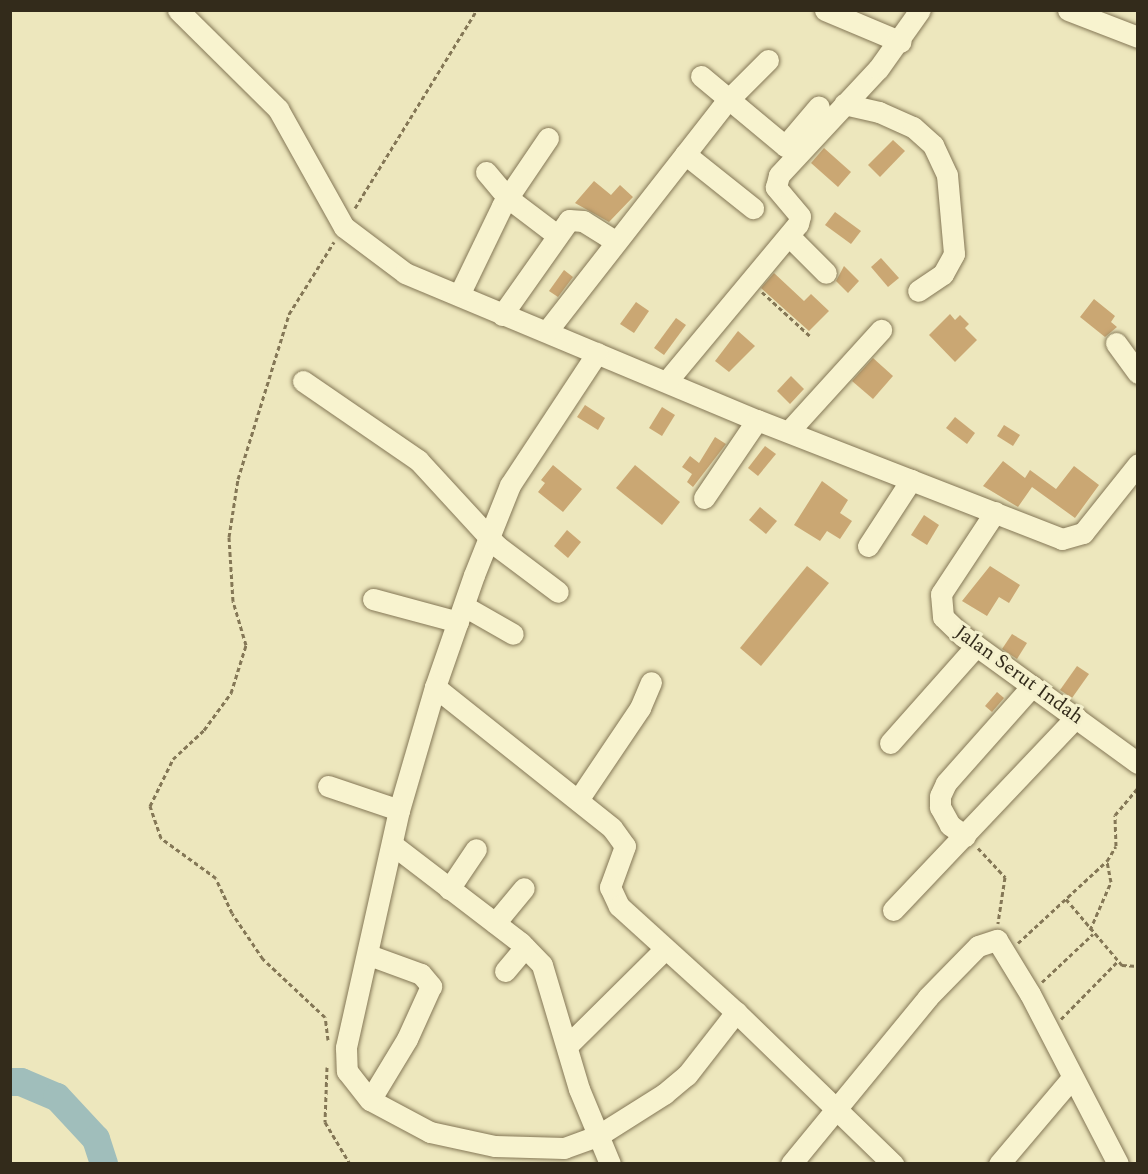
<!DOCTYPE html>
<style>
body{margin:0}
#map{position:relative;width:1148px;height:1174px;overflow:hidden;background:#ede7bd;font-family:Spectral,serif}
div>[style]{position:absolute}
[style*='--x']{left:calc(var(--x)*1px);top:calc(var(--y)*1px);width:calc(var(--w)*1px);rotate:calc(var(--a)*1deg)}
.river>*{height:28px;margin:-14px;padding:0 14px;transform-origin:14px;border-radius:14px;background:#a0bebb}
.building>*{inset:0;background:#caa773}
.path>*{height:3px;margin-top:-1.5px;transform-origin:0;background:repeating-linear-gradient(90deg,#847756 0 4.5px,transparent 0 7.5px)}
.roads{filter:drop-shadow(0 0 2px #847756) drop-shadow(0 0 2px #847756)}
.minor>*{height:21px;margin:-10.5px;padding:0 10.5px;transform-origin:10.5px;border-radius:10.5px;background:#f8f3cf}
span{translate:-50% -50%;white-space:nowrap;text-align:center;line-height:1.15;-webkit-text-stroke:6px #f4f0cc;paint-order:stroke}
.street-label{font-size:20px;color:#332b1b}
.frame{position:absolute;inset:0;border:12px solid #332b1b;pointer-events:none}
</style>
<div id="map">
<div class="river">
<div style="--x:10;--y:1082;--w:11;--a:0"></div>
<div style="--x:21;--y:1082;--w:39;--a:23"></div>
<div style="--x:57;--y:1097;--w:57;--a:47.1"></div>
<div style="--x:96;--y:1139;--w:26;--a:72"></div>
</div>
<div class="building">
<div style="clip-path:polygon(893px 140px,905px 151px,880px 177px,868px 165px)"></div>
<div style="clip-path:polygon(824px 148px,851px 172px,838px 187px,811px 163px)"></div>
<div style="clip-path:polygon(594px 181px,611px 195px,620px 185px,633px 197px,609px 222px,575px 203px)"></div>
<div style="clip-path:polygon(835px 212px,861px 231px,851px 244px,825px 225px)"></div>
<div style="clip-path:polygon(881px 258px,899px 278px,888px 287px,871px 267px)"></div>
<div style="clip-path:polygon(844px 266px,859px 281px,848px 293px,836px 281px)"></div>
<div style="clip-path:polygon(564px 270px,573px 277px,558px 297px,549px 291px)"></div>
<div style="clip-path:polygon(774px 273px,804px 301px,811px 294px,829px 311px,809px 331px,761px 288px)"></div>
<div style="clip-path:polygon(1094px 299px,1115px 316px,1111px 322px,1117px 327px,1105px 337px,1080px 317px)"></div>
<div style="clip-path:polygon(636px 302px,649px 311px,634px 333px,620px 324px)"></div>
<div style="clip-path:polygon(950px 314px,955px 320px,960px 315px,969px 324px,965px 328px,977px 340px,955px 362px,929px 335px)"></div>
<div style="clip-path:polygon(676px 318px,686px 325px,664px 355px,654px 348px)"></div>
<div style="clip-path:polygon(738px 331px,755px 346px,729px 372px,715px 361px)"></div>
<div style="clip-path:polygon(873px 358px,893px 376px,873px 399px,852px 381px)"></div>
<div style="clip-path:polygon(791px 376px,804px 389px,790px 404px,777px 391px)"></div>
<div style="clip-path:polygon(585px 405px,605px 418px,598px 430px,577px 417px)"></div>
<div style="clip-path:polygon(662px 407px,675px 415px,662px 436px,649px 428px)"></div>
<div style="clip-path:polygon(955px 417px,975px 433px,967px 444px,946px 428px)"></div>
<div style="clip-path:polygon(1004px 425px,1020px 435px,1013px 446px,997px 436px)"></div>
<div style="clip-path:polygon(715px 437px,726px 444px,693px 487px,687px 482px,692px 474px,682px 467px,690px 456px,699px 463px)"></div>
<div style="clip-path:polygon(765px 446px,776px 454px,758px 476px,748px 468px)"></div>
<div style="clip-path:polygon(1003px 461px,1025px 478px,1030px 470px,1056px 489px,1074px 466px,1099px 485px,1075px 518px,1032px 487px,1018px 507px,983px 486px)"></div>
<div style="clip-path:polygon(553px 465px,582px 489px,563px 512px,538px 492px,545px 483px,541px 480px)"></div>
<div style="clip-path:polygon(635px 465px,680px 502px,662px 525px,616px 488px)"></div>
<div style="clip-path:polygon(822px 481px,848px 500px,840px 513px,852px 521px,840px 539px,827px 531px,820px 541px,794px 525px)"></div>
<div style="clip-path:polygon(760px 507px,777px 521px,766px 534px,749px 520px)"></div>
<div style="clip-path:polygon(924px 515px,939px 525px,927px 545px,911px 535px)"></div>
<div style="clip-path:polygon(567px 530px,581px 542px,568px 558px,554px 546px)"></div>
<div style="clip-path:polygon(807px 566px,829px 583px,761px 666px,740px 648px)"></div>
<div style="clip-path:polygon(990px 566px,1020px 585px,1009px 603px,999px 597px,987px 616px,962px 601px)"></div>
<div style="clip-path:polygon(1012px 634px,1027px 643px,1017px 659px,1002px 649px)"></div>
<div style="clip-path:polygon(1077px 666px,1089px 674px,1072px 698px,1060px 690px)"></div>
<div style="clip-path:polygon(997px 692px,1004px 698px,992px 712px,985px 706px)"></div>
</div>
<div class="path">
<div style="--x:355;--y:208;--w:233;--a:-58.4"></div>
<div style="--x:762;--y:292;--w:65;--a:42.5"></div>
<div style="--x:978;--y:848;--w:40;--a:47"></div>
<div style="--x:1005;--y:877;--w:47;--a:98.7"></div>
<div style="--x:1066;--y:899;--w:87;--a:49.7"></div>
<div style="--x:1122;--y:965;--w:16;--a:4"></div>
<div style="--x:1090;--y:930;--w:52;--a:-66.4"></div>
<div style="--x:1111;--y:882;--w:21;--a:-101"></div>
<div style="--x:1018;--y:943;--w:121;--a:-42.7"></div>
<div style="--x:1107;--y:861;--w:17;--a:-59"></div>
<div style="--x:1116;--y:846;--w:31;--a:-92"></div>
<div style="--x:1115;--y:815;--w:35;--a:-50"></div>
<div style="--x:1042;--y:982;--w:70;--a:-43.3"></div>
<div style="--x:1061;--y:1019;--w:81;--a:-45.5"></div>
<div style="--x:328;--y:1040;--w:23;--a:-97"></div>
<div style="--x:325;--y:1017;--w:85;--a:-136.9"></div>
<div style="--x:263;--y:959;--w:55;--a:-124"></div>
<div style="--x:232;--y:913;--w:38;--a:-115"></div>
<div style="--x:216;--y:878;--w:68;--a:-144"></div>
<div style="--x:161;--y:838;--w:34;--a:-109"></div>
<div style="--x:150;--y:806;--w:52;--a:-63.9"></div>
<div style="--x:173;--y:759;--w:42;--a:-43.1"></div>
<div style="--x:204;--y:730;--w:46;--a:-53.9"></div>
<div style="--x:231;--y:693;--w:50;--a:-72.6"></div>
<div style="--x:246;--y:645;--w:46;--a:-106.5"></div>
<div style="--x:233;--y:601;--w:64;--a:-93.6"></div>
<div style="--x:229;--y:537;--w:59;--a:-81.2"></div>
<div style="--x:238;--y:479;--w:173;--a:-72.8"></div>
<div style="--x:289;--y:314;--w:85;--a:-58"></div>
<div style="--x:327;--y:1067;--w:55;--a:92.1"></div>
<div style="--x:325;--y:1122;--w:49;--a:59.2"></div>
</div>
<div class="roads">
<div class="minor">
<div style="--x:178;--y:10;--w:141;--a:44.7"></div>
<div style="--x:278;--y:109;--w:135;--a:60.8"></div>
<div style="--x:344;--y:227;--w:76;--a:37"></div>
<div style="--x:405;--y:273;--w:381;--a:22.7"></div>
<div style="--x:757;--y:420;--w:327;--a:21.3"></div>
<div style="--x:1062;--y:539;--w:22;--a:-16"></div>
<div style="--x:1083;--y:533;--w:88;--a:-51.4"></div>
<div style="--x:825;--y:10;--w:82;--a:22.8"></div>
<div style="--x:1068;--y:10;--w:75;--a:21.1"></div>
<div style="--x:701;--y:76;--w:109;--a:39.8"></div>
<div style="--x:785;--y:146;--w:52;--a:-49.6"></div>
<div style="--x:844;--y:104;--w:36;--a:13"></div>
<div style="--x:879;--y:112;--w:37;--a:24"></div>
<div style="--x:913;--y:127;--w:27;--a:42"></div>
<div style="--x:933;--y:145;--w:33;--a:65"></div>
<div style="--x:947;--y:175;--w:79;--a:84.9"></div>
<div style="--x:954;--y:254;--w:23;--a:119"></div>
<div style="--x:943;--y:274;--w:30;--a:146"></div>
<div style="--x:685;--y:154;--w:87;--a:38.5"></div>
<div style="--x:486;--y:172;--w:34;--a:50"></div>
<div style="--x:508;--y:198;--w:61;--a:37.1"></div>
<div style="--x:789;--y:236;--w:52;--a:45"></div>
<div style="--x:459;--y:295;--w:99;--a:-64.2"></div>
<div style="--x:502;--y:206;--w:82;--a:-55.9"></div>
<div style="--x:502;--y:315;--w:116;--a:-54.8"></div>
<div style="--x:569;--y:220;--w:14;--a:4"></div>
<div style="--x:583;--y:221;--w:36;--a:32"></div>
<div style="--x:547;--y:331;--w:292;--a:-52"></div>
<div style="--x:727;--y:101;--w:58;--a:-45"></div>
<div style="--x:1116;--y:343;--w:37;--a:54"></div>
<div style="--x:597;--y:353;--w:158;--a:123.4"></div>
<div style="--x:510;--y:485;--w:97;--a:111.8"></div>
<div style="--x:474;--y:575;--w:119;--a:109.2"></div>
<div style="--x:435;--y:687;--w:128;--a:106.3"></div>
<div style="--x:399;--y:810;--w:244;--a:102.6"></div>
<div style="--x:346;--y:1048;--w:23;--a:88"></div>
<div style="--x:347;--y:1071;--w:37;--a:52"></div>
<div style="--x:370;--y:1100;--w:68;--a:28.1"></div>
<div style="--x:430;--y:1132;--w:66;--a:12.2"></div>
<div style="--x:495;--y:1146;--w:69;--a:1.7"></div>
<div style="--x:564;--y:1148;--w:37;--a:-20"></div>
<div style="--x:599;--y:1135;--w:77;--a:-32.2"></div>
<div style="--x:664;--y:1094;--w:30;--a:-40"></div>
<div style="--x:687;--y:1075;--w:80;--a:-52.1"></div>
<div style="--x:303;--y:381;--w:140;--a:34.5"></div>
<div style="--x:418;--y:460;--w:117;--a:47.4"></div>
<div style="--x:497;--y:546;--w:76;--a:37"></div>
<div style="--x:667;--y:381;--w:204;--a:-50.2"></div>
<div style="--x:798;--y:224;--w:8;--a:-76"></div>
<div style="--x:800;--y:216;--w:38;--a:-130"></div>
<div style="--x:776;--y:187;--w:12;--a:-76"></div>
<div style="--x:779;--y:175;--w:145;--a:-47"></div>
<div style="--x:878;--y:69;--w:72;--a:-54.6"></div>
<div style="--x:789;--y:431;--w:137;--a:-47.7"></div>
<div style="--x:704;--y:498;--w:94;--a:-55.8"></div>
<div style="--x:995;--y:512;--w:98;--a:123.4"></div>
<div style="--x:941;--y:594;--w:23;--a:85"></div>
<div style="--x:943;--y:617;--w:28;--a:44"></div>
<div style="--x:963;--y:636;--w:216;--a:36"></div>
<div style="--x:868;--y:546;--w:79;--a:-56.9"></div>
<div style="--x:373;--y:599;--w:88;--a:15.1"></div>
<div style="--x:464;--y:606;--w:56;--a:29.7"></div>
<div style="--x:435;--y:687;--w:226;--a:38.5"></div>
<div style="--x:612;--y:828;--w:22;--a:54"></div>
<div style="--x:625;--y:846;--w:44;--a:110.1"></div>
<div style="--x:610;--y:887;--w:21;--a:65"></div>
<div style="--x:619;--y:906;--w:158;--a:42.2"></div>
<div style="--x:736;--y:1012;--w:219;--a:44.1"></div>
<div style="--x:890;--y:743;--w:130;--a:-48.4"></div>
<div style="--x:328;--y:786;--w:75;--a:18.7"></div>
<div style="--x:578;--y:800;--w:111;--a:-56"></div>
<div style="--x:640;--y:708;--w:28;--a:-67"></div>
<div style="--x:965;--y:836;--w:19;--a:-144"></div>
<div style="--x:950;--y:825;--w:21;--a:-119"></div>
<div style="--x:940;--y:807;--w:11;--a:-90"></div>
<div style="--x:940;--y:796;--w:14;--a:-65"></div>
<div style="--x:946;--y:783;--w:130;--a:-48.4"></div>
<div style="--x:393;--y:845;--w:161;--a:37.4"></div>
<div style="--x:521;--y:943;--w:30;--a:46"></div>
<div style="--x:542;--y:965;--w:129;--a:73.4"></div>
<div style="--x:579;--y:1089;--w:81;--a:67.5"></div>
<div style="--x:449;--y:889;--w:48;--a:-56"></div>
<div style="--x:893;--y:910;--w:266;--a:-46.5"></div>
<div style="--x:495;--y:923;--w:45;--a:-50.4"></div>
<div style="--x:369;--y:955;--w:55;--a:20.1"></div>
<div style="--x:421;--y:974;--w:16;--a:50"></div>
<div style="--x:431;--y:986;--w:58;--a:114.4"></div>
<div style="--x:407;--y:1039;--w:71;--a:121.2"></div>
<div style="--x:505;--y:971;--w:31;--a:-50"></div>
<div style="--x:568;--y:1045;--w:136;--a:-44.7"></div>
<div style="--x:791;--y:1164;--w:216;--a:-50.6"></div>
<div style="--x:928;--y:997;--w:71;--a:-45.6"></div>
<div style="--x:978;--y:946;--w:20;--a:-18"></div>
<div style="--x:997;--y:940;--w:63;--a:58.6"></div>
<div style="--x:1030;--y:994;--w:191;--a:62.6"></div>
<div style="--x:999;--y:1164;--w:113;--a:-49.7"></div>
</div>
</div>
<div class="street-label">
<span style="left:1019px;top:675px;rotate:36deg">Jalan Serut Indah</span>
</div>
<div class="frame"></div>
</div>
